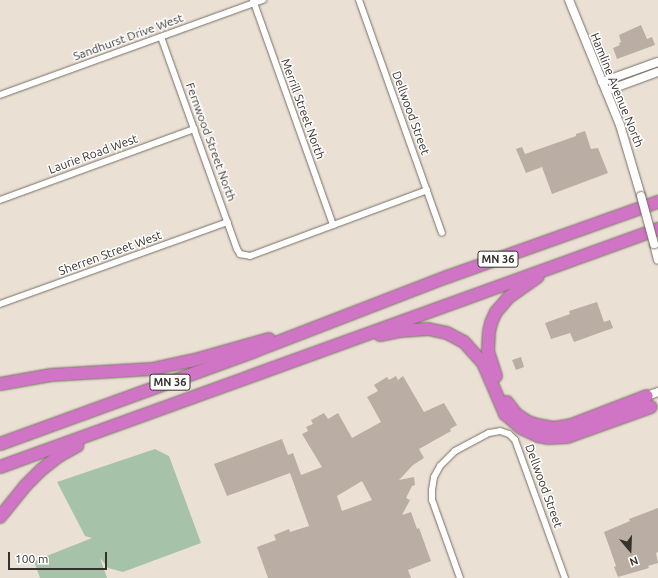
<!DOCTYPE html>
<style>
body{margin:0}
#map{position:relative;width:658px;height:578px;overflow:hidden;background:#ebe0d4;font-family:Ubuntu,sans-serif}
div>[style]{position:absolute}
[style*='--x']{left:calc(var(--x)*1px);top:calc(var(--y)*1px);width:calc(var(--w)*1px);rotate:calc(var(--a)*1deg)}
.green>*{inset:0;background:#a6c3aa}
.building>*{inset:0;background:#baada3}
.roads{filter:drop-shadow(0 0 1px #786f64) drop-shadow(0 0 1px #786f64)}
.minor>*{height:6px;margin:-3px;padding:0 3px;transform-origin:3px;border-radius:3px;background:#fff}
.tertiary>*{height:8px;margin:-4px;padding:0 4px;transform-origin:4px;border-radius:4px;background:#fff}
.motorway>*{height:12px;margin:-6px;padding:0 6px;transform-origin:6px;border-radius:6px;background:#d074c5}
.bridges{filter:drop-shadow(0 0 1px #786f64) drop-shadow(0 0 1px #786f64)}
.tertiary-bridge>*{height:8px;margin:-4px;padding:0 4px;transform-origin:4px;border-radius:4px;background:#fff}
span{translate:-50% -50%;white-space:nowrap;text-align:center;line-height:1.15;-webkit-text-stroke:3px #fff;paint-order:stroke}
.shield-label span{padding:1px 3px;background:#fff;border:1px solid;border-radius:3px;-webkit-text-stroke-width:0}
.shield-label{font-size:11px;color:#36322d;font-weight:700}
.street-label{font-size:12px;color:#36322d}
.north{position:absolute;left:610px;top:530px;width:40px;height:40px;-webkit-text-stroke:3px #fff;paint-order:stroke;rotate:161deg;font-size:11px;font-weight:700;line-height:16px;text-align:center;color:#36322d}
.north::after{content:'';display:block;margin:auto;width:14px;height:18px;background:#36322d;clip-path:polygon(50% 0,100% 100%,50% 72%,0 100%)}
.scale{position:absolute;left:8px;top:552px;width:99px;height:18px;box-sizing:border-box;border:2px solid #36322d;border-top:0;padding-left:5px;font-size:12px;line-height:14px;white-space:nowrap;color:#36322d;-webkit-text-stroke:3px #fff;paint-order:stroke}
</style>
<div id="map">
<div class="green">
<div style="clip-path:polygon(155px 449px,169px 456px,201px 543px,123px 572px,108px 568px,100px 558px,107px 578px,40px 578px,34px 561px,92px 538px,85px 536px,57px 482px)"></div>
</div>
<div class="building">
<div style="clip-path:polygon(641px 25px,647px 39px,652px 37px,655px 45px,617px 59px,613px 48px,620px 45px,619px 43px,621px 42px,619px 35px)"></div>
<div style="clip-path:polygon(585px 131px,591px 149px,598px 148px,608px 173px,552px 194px,542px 167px,526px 173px,516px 149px,522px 147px,525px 154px,576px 136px,576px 134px)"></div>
<div style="clip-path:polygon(597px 302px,604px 322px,610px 320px,613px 328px,574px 342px,570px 333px,551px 339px,545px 323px,570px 314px,569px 311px)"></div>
<div style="clip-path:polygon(521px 357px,524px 367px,516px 370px,512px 360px)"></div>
<div style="clip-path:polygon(evenodd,396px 376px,398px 380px,403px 376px,424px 412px,444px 403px,457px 425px,450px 429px,451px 431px,419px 449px,424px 458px,413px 465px,399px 480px,414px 477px,415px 485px,412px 486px,406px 498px,410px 500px,402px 515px,411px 512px,417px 529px,419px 528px,431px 561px,408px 570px,411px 578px,268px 578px,257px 547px,276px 540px,274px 535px,289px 529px,290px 532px,309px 526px,290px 473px,227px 496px,214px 464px,282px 439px,288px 455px,293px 453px,301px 475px,322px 467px,302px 434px,308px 431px,306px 427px,313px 424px,311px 420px,324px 413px,328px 419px,338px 413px,352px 438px,381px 422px,367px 397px,378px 391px,374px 385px,387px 377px,389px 380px,396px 376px,362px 481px,372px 500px,342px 511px,337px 496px,362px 481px)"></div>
<div style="clip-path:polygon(658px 508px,658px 552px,656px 553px,658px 563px,648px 566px,649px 568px,618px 577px,614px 567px,616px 566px,604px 532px,630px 521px,629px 519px)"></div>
</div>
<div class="roads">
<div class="minor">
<div style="--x:253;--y:0;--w:239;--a:70.4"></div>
<div style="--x:359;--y:0;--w:247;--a:70.4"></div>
<div style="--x:161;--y:37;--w:225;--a:70.3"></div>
<div style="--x:237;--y:249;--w:6;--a:59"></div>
<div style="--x:240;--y:254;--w:10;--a:11"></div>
<div style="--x:250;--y:256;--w:189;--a:-20.4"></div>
<div style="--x:0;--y:95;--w:280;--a:-19.9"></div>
<div style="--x:0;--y:200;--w:207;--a:-20.1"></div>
<div style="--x:0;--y:304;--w:242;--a:-19.8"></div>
<div style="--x:460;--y:578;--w:83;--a:-109.7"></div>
<div style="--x:432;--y:500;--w:10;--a:-90"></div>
<div style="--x:432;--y:490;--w:13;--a:-81"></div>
<div style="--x:434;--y:477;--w:13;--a:-61"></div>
<div style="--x:440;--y:466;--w:21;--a:-45"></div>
<div style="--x:455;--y:451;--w:38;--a:-28"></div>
<div style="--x:489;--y:433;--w:11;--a:-10"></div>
<div style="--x:500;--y:431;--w:9;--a:18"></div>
<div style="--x:509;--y:434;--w:8;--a:45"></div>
<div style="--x:515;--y:440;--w:147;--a:70.1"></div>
</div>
<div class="tertiary">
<div style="--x:569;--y:0;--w:135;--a:67.8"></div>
<div style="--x:620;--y:125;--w:74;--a:73.5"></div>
<div style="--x:602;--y:82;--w:59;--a:-19.7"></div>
<div style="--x:606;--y:91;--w:55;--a:-20.1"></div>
<div style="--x:654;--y:244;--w:16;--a:76"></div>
<div style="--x:647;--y:396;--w:12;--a:-20"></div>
</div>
<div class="motorway">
<div style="--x:380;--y:335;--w:20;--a:-11"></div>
<div style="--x:400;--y:331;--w:28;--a:-4"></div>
<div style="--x:428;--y:329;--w:19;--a:12"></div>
<div style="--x:447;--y:333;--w:19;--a:28"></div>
<div style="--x:464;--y:342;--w:28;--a:48"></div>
<div style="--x:483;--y:363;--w:56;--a:66.7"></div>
<div style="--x:505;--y:414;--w:21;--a:41"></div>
<div style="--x:521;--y:428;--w:19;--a:25"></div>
<div style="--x:538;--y:436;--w:10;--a:11"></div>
<div style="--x:548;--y:438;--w:19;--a:-3"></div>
<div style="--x:567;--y:437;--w:89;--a:-19.7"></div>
<div style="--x:496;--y:376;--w:26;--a:-108"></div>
<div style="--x:488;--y:351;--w:19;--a:-87"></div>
<div style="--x:489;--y:332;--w:9;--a:-77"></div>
<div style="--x:491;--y:323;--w:12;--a:-66"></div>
<div style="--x:496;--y:312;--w:20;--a:-49"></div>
<div style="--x:509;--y:297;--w:35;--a:-35"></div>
<div style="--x:0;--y:384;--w:52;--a:-10"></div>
<div style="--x:51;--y:375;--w:101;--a:-3.4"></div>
<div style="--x:152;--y:369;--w:40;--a:-12"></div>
<div style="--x:191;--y:361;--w:81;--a:-15.8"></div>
<div style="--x:507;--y:402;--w:15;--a:53"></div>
<div style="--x:516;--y:414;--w:14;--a:34"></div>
<div style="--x:528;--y:422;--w:9;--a:18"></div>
<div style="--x:537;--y:425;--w:17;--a:10"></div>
<div style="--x:554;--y:428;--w:17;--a:-10"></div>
<div style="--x:571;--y:425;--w:81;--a:-20.9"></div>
<div style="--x:0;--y:444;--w:271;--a:-20"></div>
<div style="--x:255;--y:351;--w:206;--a:-21.1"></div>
<div style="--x:447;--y:277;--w:224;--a:-19.6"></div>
<div style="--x:0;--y:467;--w:700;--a:-19.89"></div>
<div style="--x:0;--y:517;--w:40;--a:-51"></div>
<div style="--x:25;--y:486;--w:23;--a:-45"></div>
<div style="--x:41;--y:470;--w:23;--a:-38"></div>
<div style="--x:59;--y:456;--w:21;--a:-29"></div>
</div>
</div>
<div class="bridges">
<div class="tertiary-bridge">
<div style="--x:641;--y:196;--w:50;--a:74.8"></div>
</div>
</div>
<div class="shield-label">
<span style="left:498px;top:259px">MN 36</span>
<span style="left:170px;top:382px">MN 36</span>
</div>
<div class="street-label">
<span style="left:128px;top:37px;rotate:-20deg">Sandhurst Drive West</span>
<span style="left:617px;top:90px;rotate:68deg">Hamline Avenue North</span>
<span style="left:303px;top:109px;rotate:70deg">Merrill Street North</span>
<span style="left:411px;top:113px;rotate:70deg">Dellwood Street</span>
<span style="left:211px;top:142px;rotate:70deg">Fernwood Street North</span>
<span style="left:93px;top:154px;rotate:-20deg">Laurie Road West</span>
<span style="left:110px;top:253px;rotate:-20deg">Sherren Street West</span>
<span style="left:544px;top:486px;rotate:70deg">Dellwood Street</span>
</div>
<div class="north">N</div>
<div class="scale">100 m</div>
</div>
